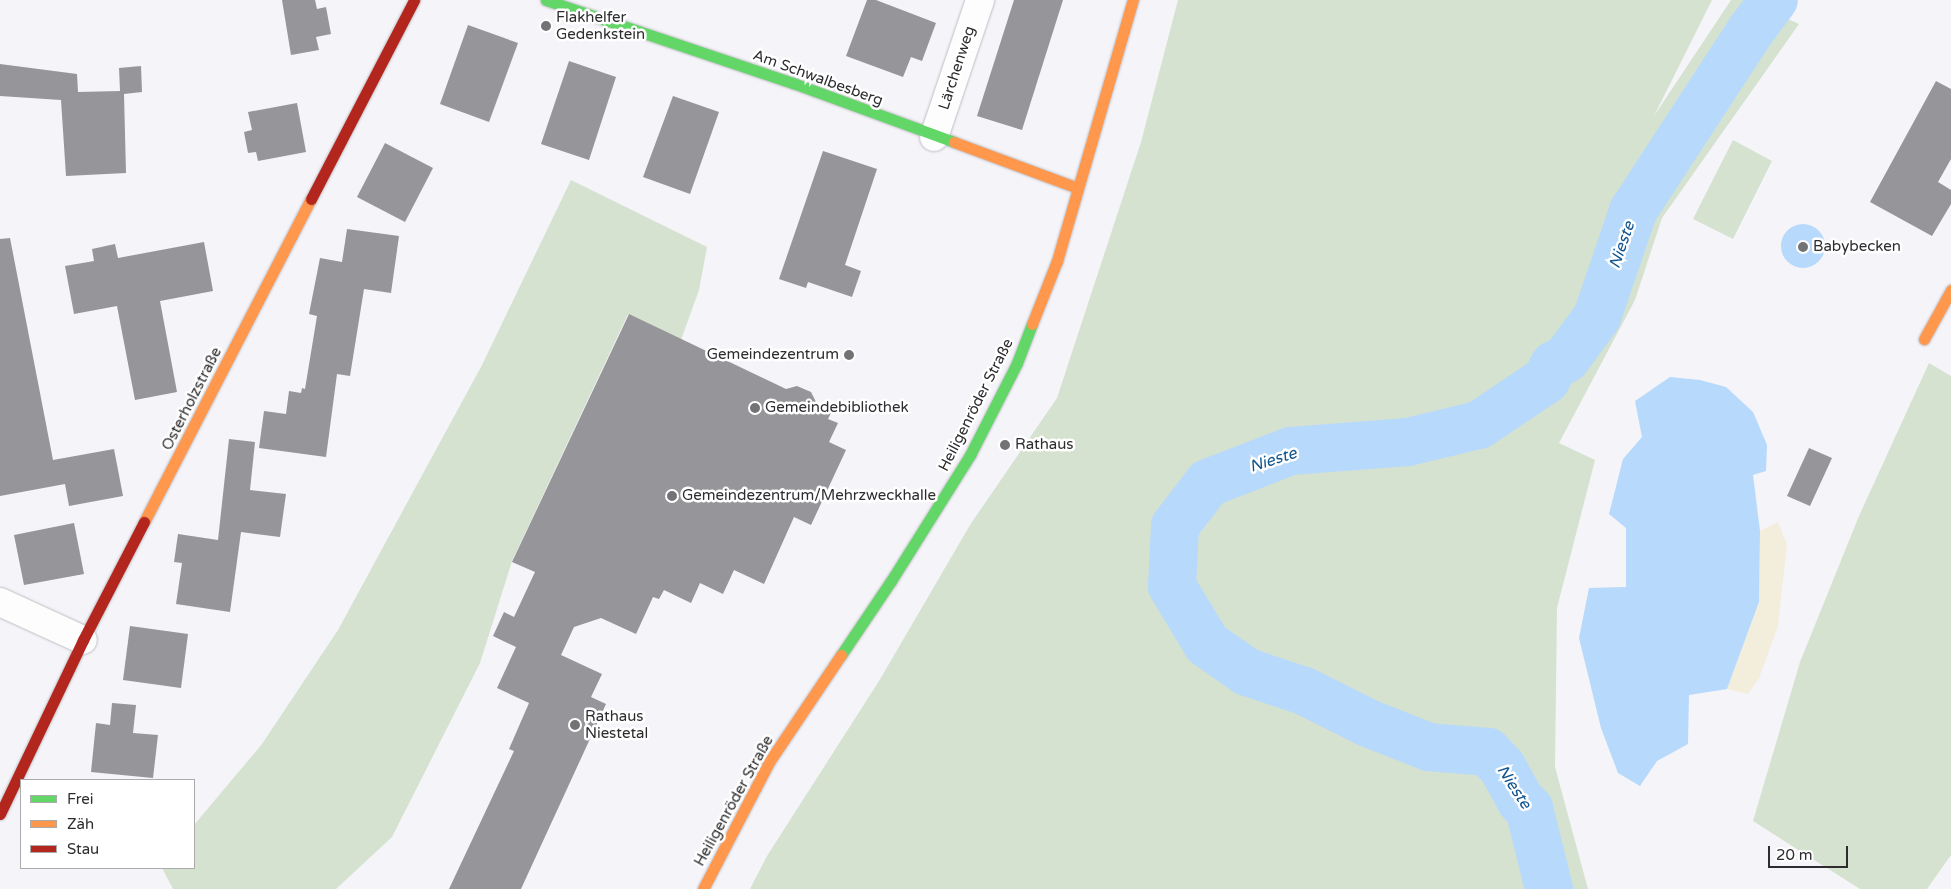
<!DOCTYPE html>
<meta charset="utf-8">
<style>
body{margin:0}
#map{position:relative;width:1951px;height:889px;overflow:hidden;background:#f4f4f9;font-family:"Varela Round",sans-serif}
div>[style]{position:absolute}
[style*='--x']{left:calc(var(--x)*1px);top:calc(var(--y)*1px);width:calc(var(--w)*1px);rotate:calc(var(--a)*1deg)}
.green>*{inset:0;background:#d5e2d0}
.sand>*{inset:0;background:#f3eedc}
.water>*{inset:0;background:#b7d9fc}
.round{border-radius:50%}
.river>*{height:48px;margin:-24px;padding:0 24px;transform-origin:24px;border-radius:24px;background:#b7d9fc}
.building>*{inset:0;background:#969599}
.roads{filter:drop-shadow(0 0 1px #bfbfc3) drop-shadow(0 0 1px #bfbfc3)}
.street>*{height:28px;margin:-14px;padding:0 14px;transform-origin:14px;border-radius:14px;background:#fdfdfe}
.fast>*{height:11px;margin:-5.5px;padding:0 5.5px;transform-origin:5.5px;border-radius:5.5px;background:#63d668}
.slow>*{height:11px;margin:-5.5px;padding:0 5.5px;transform-origin:5.5px;border-radius:5.5px;background:#ff974d}
.jam>*{height:11px;margin:-5.5px;padding:0 5.5px;transform-origin:5.5px;border-radius:5.5px;background:#b3261e}
.dots>*{width:14px;height:14px;translate:-50% -50%;box-sizing:border-box;border:2px solid #fff;border-radius:50%}
span{translate:-50% -50%;white-space:nowrap;text-align:center;line-height:1.15;-webkit-text-stroke:5px #fff;paint-order:stroke}
.poi-label{font-size:15px;color:#2d2d30}
.left{translate:0 -50%;text-align:left}
.right{translate:-100% -50%;text-align:right}
.street-label{font-size:15px;color:#2d2d30}
.water-label{font-size:16px;color:#105590;font-style:italic}
.legend{position:absolute;left:20px;top:779px;width:175px;height:90px;box-sizing:border-box;background:#fff;border:1px solid #ababac;margin:0;padding:6px 9px;list-style:none;font-size:15px;color:#2d2d30}
.legend li{display:flex;align-items:center;gap:10px;height:25px}
.legend b{width:25px;border:1px solid #ababac}
.scale{position:absolute;left:1768px;top:846px;width:80px;height:22px;box-sizing:border-box;border:2px solid #2d2d30;border-top:0;padding-left:6px;font-size:15px;line-height:18px;white-space:nowrap;color:#2d2d30;-webkit-text-stroke:4px #fff;paint-order:stroke}
</style>
<div id="map">
<div class="green">
<div style="clip-path:polygon(1178px 0,1712px 0,1654px 116px,1731px 0,1746px 0,1799px 24px,1662px 218px,1635px 300px,1559px 443px,1595px 460px,1557px 608px,1555px 767px,1588px 889px,750px 889px,767px 856px,879px 681px,970px 525px,1057px 398px,1141px 142px)"></div>
<div style="clip-path:polygon(1733px 140px,1772px 161px,1733px 239px,1693px 219px)"></div>
<div style="clip-path:polygon(571px 180px,707px 247px,699px 290px,681px 340px,628px 314px,512px 561px,480px 663px,392px 837px,336px 889px,173px 889px,162px 868px,194px 868px,194px 825px,262px 744px,338px 630px,482px 365px)"></div>
<div style="clip-path:polygon(1929px 363px,1951px 376px,1951px 855px,1927px 889px,1860px 889px,1753px 821px,1800px 662px,1859px 516px)"></div>
</div>
<div class="sand">
<div style="clip-path:polygon(1778px 522px,1787px 544px,1778px 626px,1759px 678px,1748px 694px,1727px 689px,1759px 602px,1760px 531px)"></div>
</div>
<div class="water">
<div class="round" style="left:1781px;top:224px;width:44px;height:44px"></div>
<div style="clip-path:polygon(1670px 377px,1700px 380px,1726px 387px,1753px 412px,1767px 445px,1766px 471px,1753px 475px,1760px 531px,1759px 602px,1727px 689px,1689px 695px,1688px 744px,1657px 761px,1640px 786px,1618px 773px,1601px 728px,1579px 638px,1589px 588px,1626px 587px,1626px 528px,1609px 514px,1623px 459px,1642px 437px,1635px 401px)"></div>
</div>
<div class="river">
<div style="--x:1549;--y:889;--w:83;--a:-103.9"></div>
<div style="--x:1529;--y:808;--w:11;--a:-139"></div>
<div style="--x:1521;--y:801;--w:39;--a:-119"></div>
<div style="--x:1502;--y:767;--w:21;--a:-133"></div>
<div style="--x:1488;--y:752;--w:59;--a:-175.2"></div>
<div style="--x:1429;--y:747;--w:66;--a:-158.5"></div>
<div style="--x:1368;--y:723;--w:72;--a:-153.4"></div>
<div style="--x:1304;--y:691;--w:60;--a:-161.6"></div>
<div style="--x:1247;--y:672;--w:49;--a:-145"></div>
<div style="--x:1207;--y:644;--w:68;--a:-121.1"></div>
<div style="--x:1172;--y:586;--w:60;--a:-87.1"></div>
<div style="--x:1175;--y:526;--w:54;--a:-52.5"></div>
<div style="--x:1208;--y:483;--w:89;--a:-21.1"></div>
<div style="--x:1291;--y:451;--w:117;--a:-4.4"></div>
<div style="--x:1408;--y:442;--w:73;--a:-13.5"></div>
<div style="--x:1479;--y:425;--w:81;--a:-33.9"></div>
<div style="--x:1546;--y:380;--w:17;--a:-62"></div>
<div style="--x:1554;--y:365;--w:13;--a:-27"></div>
<div style="--x:1566;--y:359;--w:52;--a:-53.6"></div>
<div style="--x:1597;--y:317;--w:112;--a:-71.2"></div>
<div style="--x:1633;--y:211;--w:216;--a:-56.9"></div>
<div style="--x:1751;--y:30;--w:38;--a:-53"></div>
</div>
<div class="building">
<div style="clip-path:polygon(282px 0,315px 0,317px 9px,326px 7px,331px 34px,316px 37px,319px 50px,291px 55px)"></div>
<div style="clip-path:polygon(867px 0,876px 0,936px 23px,922px 61px,911px 57px,903px 77px,846px 56px)"></div>
<div style="clip-path:polygon(1014px 0,1063px 0,1022px 130px,977px 116px)"></div>
<div style="clip-path:polygon(468px 25px,518px 43px,489px 122px,440px 104px)"></div>
<div style="clip-path:polygon(569px 61px,616px 77px,589px 160px,541px 144px)"></div>
<div style="clip-path:polygon(0 64px,77px 74px,78px 92px,120px 91px,119px 68px,141px 66px,142px 92px,124px 94px,126px 173px,66px 176px,61px 100px,0 96px)"></div>
<div style="clip-path:polygon(1936px 81px,1951px 89px,1951px 159px,1938px 182px,1951px 190px,1951px 204px,1932px 236px,1870px 202px)"></div>
<div style="clip-path:polygon(673px 96px,719px 112px,690px 194px,643px 177px)"></div>
<div style="clip-path:polygon(297px 103px,306px 152px,258px 161px,256px 152px,248px 153px,244px 132px,252px 130px,248px 112px)"></div>
<div style="clip-path:polygon(385px 143px,433px 168px,405px 222px,357px 197px)"></div>
<div style="clip-path:polygon(823px 151px,877px 169px,845px 265px,861px 271px,852px 297px,808px 282px,806px 288px,779px 279px)"></div>
<div style="clip-path:polygon(347px 229px,399px 236px,391px 293px,364px 289px,350px 376px,337px 374px,326px 457px,259px 448px,264px 411px,286px 414px,289px 391px,301px 393px,302px 388px,305px 389px,317px 316px,309px 314px,320px 258px,342px 262px)"></div>
<div style="clip-path:polygon(10px 238px,53px 460px,114px 449px,123px 496px,69px 506px,65px 484px,0 496px,0 239px)"></div>
<div style="clip-path:polygon(204px 242px,213px 291px,160px 301px,177px 392px,135px 400px,117px 306px,74px 314px,65px 266px,94px 261px,92px 249px,115px 244px,118px 258px)"></div>
<div style="clip-path:polygon(629px 314px,786px 389px,797px 386px,811px 392px,817px 404px,832px 411px,828px 419px,838px 423px,829px 442px,846px 450px,811px 525px,794px 517px,764px 584px,734px 570px,723px 594px,700px 583px,691px 603px,664px 590px,659px 599px,653px 597px,636px 634px,601px 618px,574px 627px,561px 655px,602px 674px,591px 697px,606px 704px,521px 889px,449px 889px,514px 751px,509px 749px,529px 703px,497px 688px,516px 647px,493px 636px,504px 612px,514px 617px,535px 572px,512px 562px)"></div>
<div style="clip-path:polygon(229px 439px,255px 442px,250px 490px,286px 494px,280px 537px,241px 532px,230px 612px,176px 604px,182px 563px,174px 562px,178px 534px,218px 540px)"></div>
<div style="clip-path:polygon(1809px 448px,1832px 458px,1810px 506px,1787px 496px)"></div>
<div style="clip-path:polygon(74px 523px,84px 574px,24px 585px,14px 535px)"></div>
<div style="clip-path:polygon(130px 626px,188px 634px,181px 688px,123px 680px)"></div>
<div style="clip-path:polygon(112px 703px,136px 705px,133px 733px,158px 735px,153px 778px,91px 772px,96px 723px,110px 725px)"></div>
</div>
<div class="roads">
<div class="street">
<div style="--x:934;--y:137;--w:145;--a:-71.4"></div>
<div style="--x:0;--y:602;--w:91;--a:24.6"></div>
</div>
<div class="fast">
<div style="--x:546;--y:0;--w:261;--a:18.6"></div>
<div style="--x:793;--y:83;--w:171;--a:20.1"></div>
<div style="--x:841;--y:655;--w:89;--a:-56"></div>
<div style="--x:891;--y:581;--w:149;--a:-57.9"></div>
<div style="--x:970;--y:455;--w:103;--a:-62.9"></div>
<div style="--x:1017;--y:363;--w:42;--a:-69"></div>
</div>
<div class="slow">
<div style="--x:954;--y:142;--w:132;--a:20.4"></div>
<div style="--x:1032;--y:324;--w:68;--a:-68.4"></div>
<div style="--x:1057;--y:261;--w:272;--a:-73.8"></div>
<div style="--x:1924;--y:339;--w:56;--a:-61.1"></div>
<div style="--x:144;--y:522;--w:364;--a:-62.7"></div>
<div style="--x:703;--y:889;--w:143;--a:-62.5"></div>
<div style="--x:769;--y:762;--w:129;--a:-56.1"></div>
</div>
<div class="jam">
<div style="--x:311;--y:199;--w:224;--a:-62.6"></div>
<div style="--x:0;--y:814;--w:193;--a:-64.5"></div>
<div style="--x:83;--y:640;--w:133;--a:-62.7"></div>
</div>
</div>
<div class="dots">
<div style="left:546px;top:26px;background:#737376"></div>
<div style="left:1803px;top:247px;background:#737376"></div>
<div style="left:849px;top:355px;background:#737376"></div>
<div style="left:755px;top:408px;background:#737376"></div>
<div style="left:1005px;top:445px;background:#737376"></div>
<div style="left:672px;top:496px;background:#737376"></div>
<div style="left:575px;top:725px;background:#737376"></div>
</div>
<div class="poi-label">
<span class="left" style="left:556px;top:26px">Flakhelfer<br>Gedenkstein</span>
<span class="left" style="left:1813px;top:247px">Babybecken</span>
<span class="right" style="left:839px;top:355px">Gemeindezentrum</span>
<span class="left" style="left:765px;top:408px">Gemeindebibliothek</span>
<span class="left" style="left:1015px;top:445px">Rathaus</span>
<span class="left" style="left:682px;top:496px">Gemeindezentrum/Mehrzweckhalle</span>
<span class="left" style="left:585px;top:725px">Rathaus<br>Niestetal</span>
</div>
<div class="street-label">
<span style="left:957px;top:68px;rotate:-72deg">Lärchenweg</span>
<span style="left:818px;top:78px;rotate:20deg">Am Schwalbesberg</span>
<span style="left:192px;top:399px;rotate:-63deg">Osterholzstraße</span>
<span style="left:976px;top:405px;rotate:-63deg">Heiligenröder Straße</span>
<span style="left:734px;top:801px;rotate:-61deg">Heiligenröder Straße</span>
</div>
<div class="water-label">
<span style="left:1622px;top:245px;rotate:-71deg">Nieste</span>
<span style="left:1273px;top:460px;rotate:-18deg">Nieste</span>
<span style="left:1514px;top:787px;rotate:57deg">Nieste</span>
</div>
<ul class="legend">
<li><b style="height:6px;background:#63d668"></b>Frei</li>
<li><b style="height:6px;background:#ff974d"></b>Zäh</li>
<li><b style="height:6px;background:#b3261e"></b>Stau</li>
</ul>
<div class="scale">20 m</div>
</div>
